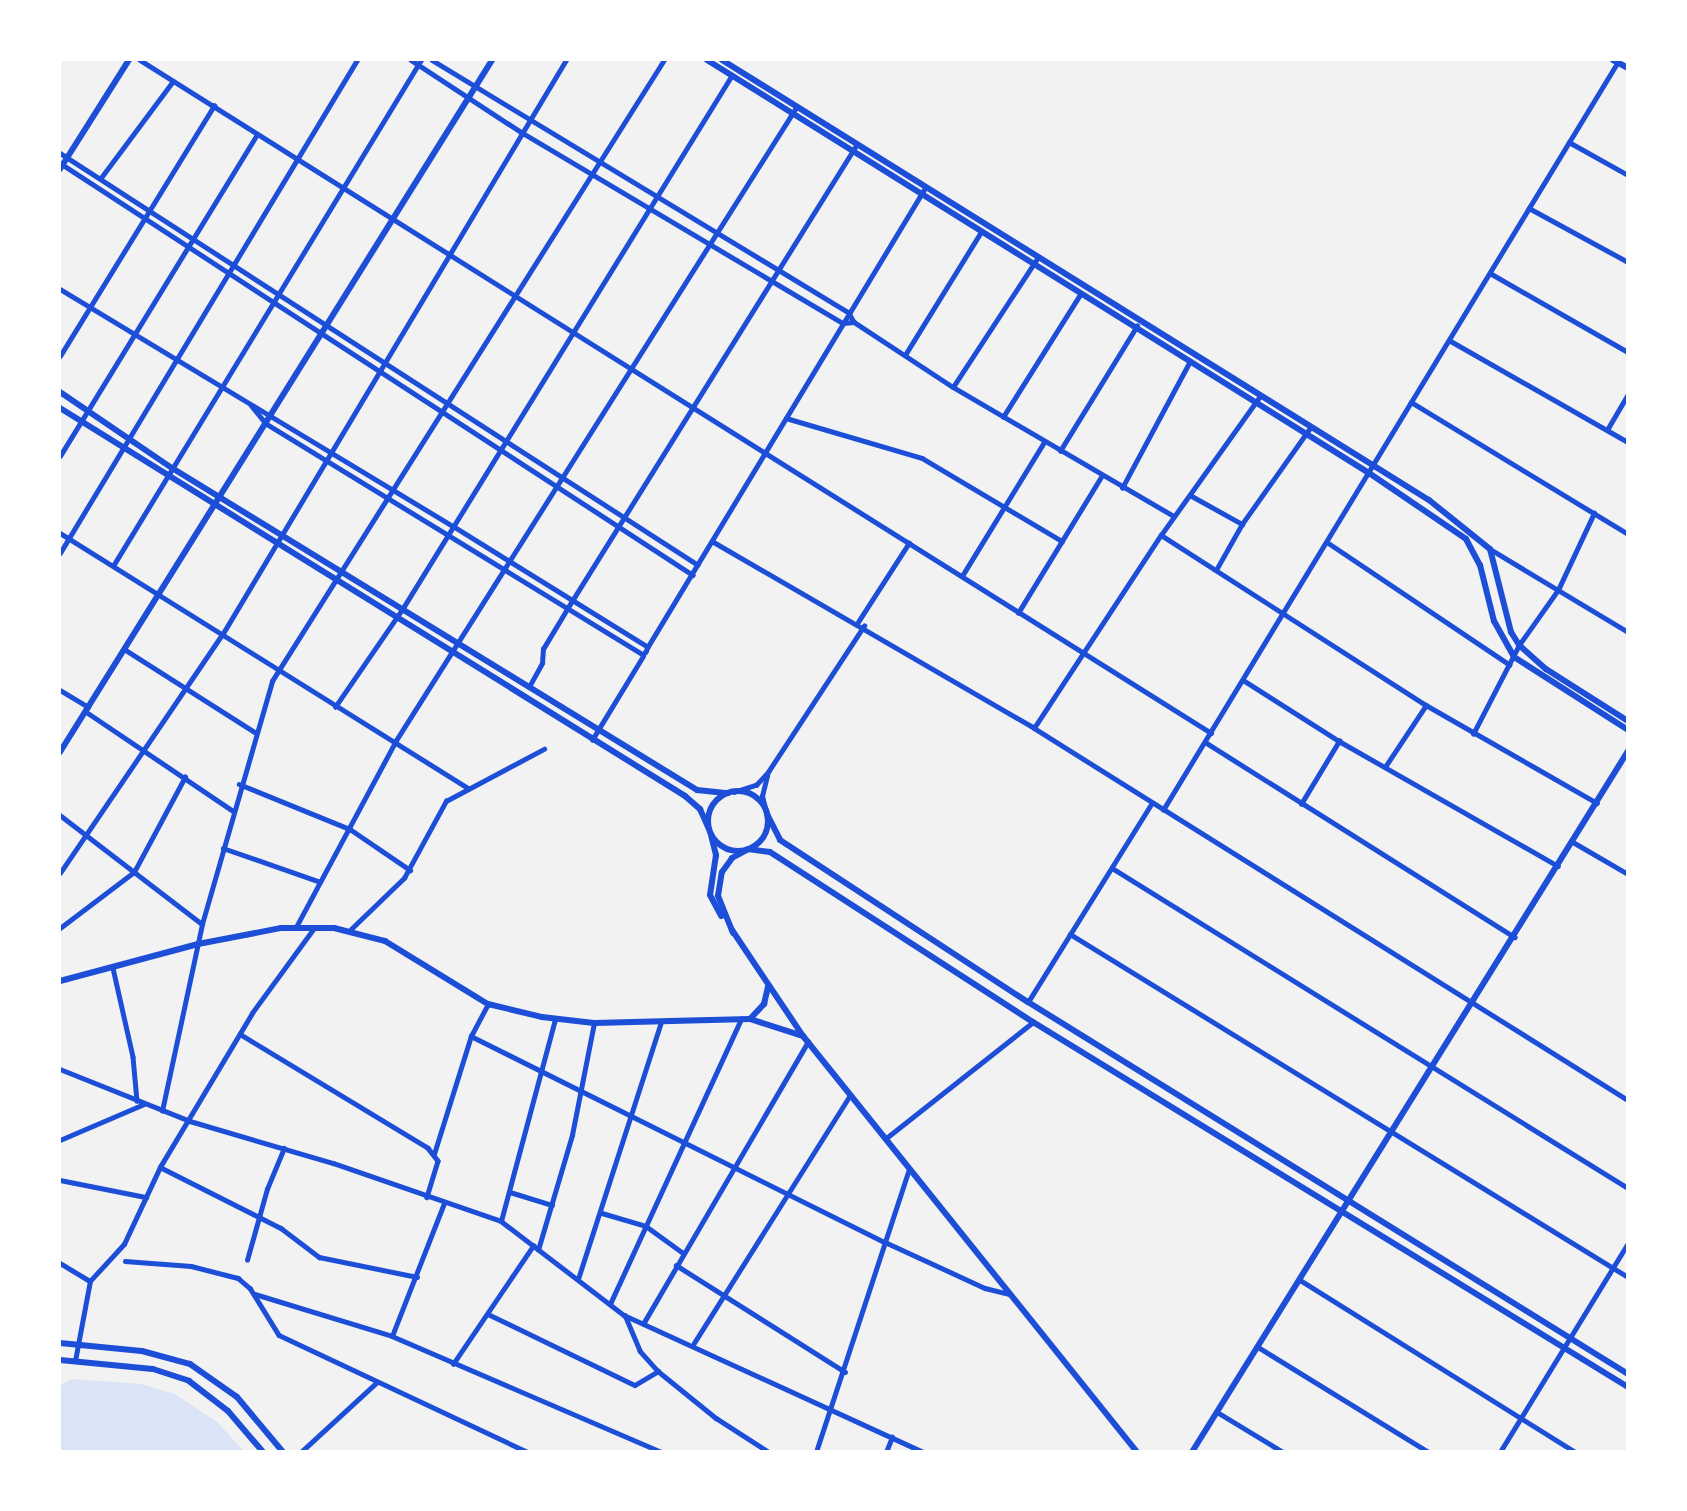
<!DOCTYPE html>
<style>
body{margin:0}
#map{position:relative;width:1687px;height:1511px;overflow:hidden;background:#f2f2f2;font-family:"DejaVu Sans",sans-serif}
div>[style]{position:absolute}
[style*='--x']{left:calc(var(--x)*1px);top:calc(var(--y)*1px);width:calc(var(--w)*1px);rotate:calc(var(--a)*1deg)}
.green>*{inset:0;background:#dbe4f7}
.minor>*{height:4.5px;margin:-2.25px;padding:0 2.25px;transform-origin:2.25px;border-radius:2.25px;background:#1d4ed8}
.tertiary>*{height:6px;margin:-3px;padding:0 3px;transform-origin:3px;border-radius:3px;background:#1d4ed8}
.tertiary>.ring{margin:-3px;padding:0;box-sizing:content-box;background:none;border:6px solid #1d4ed8;border-radius:50%}
span{translate:-50% -50%;white-space:nowrap;text-align:center;line-height:1.15;-webkit-text-stroke:6px #fff;paint-order:stroke}
.frame{position:absolute;inset:0;border:61px solid #fff;pointer-events:none}
</style>
<div id="map">
<div class="green">
<div style="clip-path:polygon(71px 1379px,141px 1384px,175px 1394px,217px 1422px,244px 1451px,60px 1451px,60px 1386px)"></div>
</div>
<div class="minor">
<div style="--x:140;--y:60;--w:1265;--a:32.14"></div>
<div style="--x:411;--y:60;--w:131;--a:33.2"></div>
<div style="--x:521;--y:132;--w:374;--a:30.7"></div>
<div style="--x:843;--y:323;--w:11;--a:-5"></div>
<div style="--x:432;--y:60;--w:488;--a:31.2"></div>
<div style="--x:849;--y:313;--w:10;--a:61"></div>
<div style="--x:854;--y:322;--w:118;--a:33.3"></div>
<div style="--x:953;--y:387;--w:256;--a:30.3"></div>
<div style="--x:1569;--y:142;--w:68;--a:29.2"></div>
<div style="--x:60;--y:153;--w:759;--a:32.85"></div>
<div style="--x:60;--y:163;--w:755;--a:33.06"></div>
<div style="--x:100;--y:179;--w:122;--a:-53.3"></div>
<div style="--x:1529;--y:208;--w:113;--a:28.6"></div>
<div style="--x:1490;--y:273;--w:159;--a:29.8"></div>
<div style="--x:60;--y:289;--w:459;--a:31.1"></div>
<div style="--x:453;--y:526;--w:229;--a:31.8"></div>
<div style="--x:648;--y:647;--w:5;--a:112"></div>
<div style="--x:646;--y:652;--w:4;--a:135"></div>
<div style="--x:643;--y:655;--w:444;--a:-148.5"></div>
<div style="--x:265;--y:423;--w:22;--a:-129"></div>
<div style="--x:1449;--y:340;--w:206;--a:29.7"></div>
<div style="--x:905;--y:355;--w:145;--a:-58.3"></div>
<div style="--x:60;--y:356;--w:294;--a:-58.4"></div>
<div style="--x:953;--y:387;--w:155;--a:-56.8"></div>
<div style="--x:1411;--y:402;--w:254;--a:31.3"></div>
<div style="--x:1003;--y:417;--w:146;--a:-57.8"></div>
<div style="--x:786;--y:418;--w:142;--a:16.4"></div>
<div style="--x:922;--y:458;--w:163;--a:30.7"></div>
<div style="--x:1607;--y:430;--w:42;--a:-59.7"></div>
<div style="--x:1060;--y:451;--w:147;--a:-58.4"></div>
<div style="--x:60;--y:456;--w:377;--a:-58.5"></div>
<div style="--x:1122;--y:488;--w:144;--a:-61.8"></div>
<div style="--x:1190;--y:495;--w:60;--a:29.1"></div>
<div style="--x:60;--y:533;--w:480;--a:32"></div>
<div style="--x:1161;--y:535;--w:315;--a:32.7"></div>
<div style="--x:1426;--y:705;--w:197;--a:29.8"></div>
<div style="--x:712;--y:541;--w:372;--a:30.1"></div>
<div style="--x:1034;--y:728;--w:701;--a:32.06"></div>
<div style="--x:1327;--y:542;--w:220;--a:33.9"></div>
<div style="--x:1490;--y:549;--w:161;--a:31"></div>
<div style="--x:60;--y:553;--w:576;--a:-58.93"></div>
<div style="--x:113;--y:566;--w:592;--a:-58.67"></div>
<div style="--x:1216;--y:570;--w:53;--a:-60.5"></div>
<div style="--x:1242;--y:524;--w:118;--a:-54.7"></div>
<div style="--x:962;--y:576;--w:157;--a:-58.5"></div>
<div style="--x:1018;--y:613;--w:159;--a:-58.6"></div>
<div style="--x:858;--y:622;--w:94;--a:-57.2"></div>
<div style="--x:647;--y:648;--w:537;--a:-58.85"></div>
<div style="--x:124;--y:649;--w:155;--a:32.4"></div>
<div style="--x:1243;--y:680;--w:114;--a:32.4"></div>
<div style="--x:1339;--y:741;--w:252;--a:29.7"></div>
<div style="--x:530;--y:685;--w:25;--a:-61"></div>
<div style="--x:542;--y:663;--w:14;--a:-86"></div>
<div style="--x:543;--y:649;--w:47;--a:-59"></div>
<div style="--x:567;--y:609;--w:548;--a:-58.05"></div>
<div style="--x:60;--y:690;--w:33;--a:31"></div>
<div style="--x:335;--y:707;--w:120;--a:-55.5"></div>
<div style="--x:403;--y:608;--w:626;--a:-58.31"></div>
<div style="--x:85;--y:711;--w:179;--a:34"></div>
<div style="--x:1034;--y:728;--w:231;--a:-56.7"></div>
<div style="--x:1161;--y:535;--w:171;--a:-54.5"></div>
<div style="--x:1473;--y:734;--w:100;--a:-62.7"></div>
<div style="--x:1519;--y:645;--w:67;--a:-54.7"></div>
<div style="--x:1558;--y:590;--w:85;--a:-64.9"></div>
<div style="--x:592;--y:740;--w:98;--a:-58.7"></div>
<div style="--x:1205;--y:742;--w:366;--a:32.2"></div>
<div style="--x:1385;--y:767;--w:74;--a:-56.5"></div>
<div style="--x:239;--y:784;--w:120;--a:22.1"></div>
<div style="--x:350;--y:829;--w:73;--a:34.3"></div>
<div style="--x:734;--y:792;--w:23;--a:-18"></div>
<div style="--x:756;--y:785;--w:18;--a:-47"></div>
<div style="--x:768;--y:772;--w:175;--a:-56.7"></div>
<div style="--x:1301;--y:804;--w:74;--a:-58.9"></div>
<div style="--x:765;--y:808;--w:12;--a:-104"></div>
<div style="--x:762;--y:796;--w:21;--a:-76"></div>
<div style="--x:1163;--y:810;--w:878;--a:-58.7"></div>
<div style="--x:60;--y:815;--w:179;--a:37.5"></div>
<div style="--x:1573;--y:842;--w:64;--a:30.2"></div>
<div style="--x:223;--y:848;--w:101;--a:19.2"></div>
<div style="--x:1112;--y:868;--w:607;--a:31.81"></div>
<div style="--x:60;--y:873;--w:288;--a:-55.8"></div>
<div style="--x:222;--y:635;--w:670;--a:-59.11"></div>
<div style="--x:296;--y:927;--w:210;--a:-61.8"></div>
<div style="--x:395;--y:742;--w:752;--a:-57.7"></div>
<div style="--x:60;--y:928;--w:93;--a:-37.1"></div>
<div style="--x:134;--y:872;--w:108;--a:-61.8"></div>
<div style="--x:351;--y:929;--w:74;--a:-43.9"></div>
<div style="--x:404;--y:878;--w:88;--a:-61.4"></div>
<div style="--x:446;--y:801;--w:111;--a:-28"></div>
<div style="--x:1070;--y:934;--w:655;--a:31.58"></div>
<div style="--x:113;--y:968;--w:91;--a:77.3"></div>
<div style="--x:133;--y:1057;--w:44;--a:84.8"></div>
<div style="--x:1028;--y:1002;--w:234;--a:-58.1"></div>
<div style="--x:240;--y:1034;--w:220;--a:31.2"></div>
<div style="--x:428;--y:1148;--w:16;--a:52"></div>
<div style="--x:438;--y:1161;--w:38;--a:107"></div>
<div style="--x:471;--y:1036;--w:462;--a:26.5"></div>
<div style="--x:885;--y:1242;--w:110;--a:24.7"></div>
<div style="--x:985;--y:1288;--w:25;--a:14"></div>
<div style="--x:60;--y:1069;--w:140;--a:21.8"></div>
<div style="--x:190;--y:1121;--w:149;--a:16.4"></div>
<div style="--x:333;--y:1163;--w:178;--a:19"></div>
<div style="--x:501;--y:1221;--w:155;--a:37.4"></div>
<div style="--x:624;--y:1315;--w:329;--a:24.6"></div>
<div style="--x:162;--y:1111;--w:191;--a:-77.9"></div>
<div style="--x:202;--y:924;--w:253;--a:-73.9"></div>
<div style="--x:272;--y:681;--w:734;--a:-57.74"></div>
<div style="--x:885;--y:1139;--w:189;--a:-38.3"></div>
<div style="--x:60;--y:1140;--w:91;--a:-23.2"></div>
<div style="--x:434;--y:1154;--w:124;--a:-72.6"></div>
<div style="--x:471;--y:1036;--w:36;--a:-62"></div>
<div style="--x:160;--y:1167;--w:136;--a:26.8"></div>
<div style="--x:281;--y:1228;--w:48;--a:37.3"></div>
<div style="--x:319;--y:1257;--w:100;--a:11.5"></div>
<div style="--x:60;--y:1180;--w:88;--a:11.2"></div>
<div style="--x:510;--y:1192;--w:44;--a:17.2"></div>
<div style="--x:602;--y:1213;--w:46;--a:16.5"></div>
<div style="--x:646;--y:1226;--w:46;--a:36.1"></div>
<div style="--x:501;--y:1221;--w:208;--a:-75"></div>
<div style="--x:538;--y:1250;--w:120;--a:-73.5"></div>
<div style="--x:572;--y:1135;--w:114;--a:-78.9"></div>
<div style="--x:247;--y:1260;--w:74;--a:-74.3"></div>
<div style="--x:267;--y:1189;--w:44;--a:-67.5"></div>
<div style="--x:125;--y:1261;--w:66;--a:4.3"></div>
<div style="--x:191;--y:1266;--w:49;--a:14.3"></div>
<div style="--x:238;--y:1278;--w:16;--a:40"></div>
<div style="--x:250;--y:1288;--w:55;--a:58.3"></div>
<div style="--x:279;--y:1335;--w:275;--a:25.2"></div>
<div style="--x:60;--y:1263;--w:35;--a:31"></div>
<div style="--x:676;--y:1265;--w:200;--a:32.3"></div>
<div style="--x:578;--y:1279;--w:270;--a:-72.1"></div>
<div style="--x:1300;--y:1280;--w:324;--a:32"></div>
<div style="--x:255;--y:1294;--w:143;--a:17"></div>
<div style="--x:392;--y:1336;--w:293;--a:23.3"></div>
<div style="--x:610;--y:1304;--w:314;--a:-65.3"></div>
<div style="--x:488;--y:1314;--w:163;--a:25.8"></div>
<div style="--x:635;--y:1385;--w:27;--a:-31"></div>
<div style="--x:625;--y:1315;--w:39;--a:67"></div>
<div style="--x:640;--y:1351;--w:27;--a:48"></div>
<div style="--x:658;--y:1371;--w:75;--a:39"></div>
<div style="--x:716;--y:1418;--w:63;--a:32.7"></div>
<div style="--x:643;--y:1324;--w:327;--a:-59.7"></div>
<div style="--x:392;--y:1336;--w:143;--a:-68.6"></div>
<div style="--x:694;--y:1343;--w:293;--a:-57.8"></div>
<div style="--x:1258;--y:1347;--w:201;--a:31.6"></div>
<div style="--x:75;--y:1361;--w:81;--a:-79.4"></div>
<div style="--x:90;--y:1281;--w:50;--a:-47.4"></div>
<div style="--x:124;--y:1244;--w:85;--a:-64.9"></div>
<div style="--x:160;--y:1167;--w:179;--a:-59.1"></div>
<div style="--x:252;--y:1013;--w:105;--a:-53.9"></div>
<div style="--x:453;--y:1364;--w:143;--a:-55.9"></div>
<div style="--x:1217;--y:1412;--w:77;--a:31.2"></div>
<div style="--x:301;--y:1452;--w:103;--a:-42.6"></div>
<div style="--x:816;--y:1452;--w:298;--a:-71.8"></div>
<div style="--x:886;--y:1452;--w:16;--a:-68"></div>
<div style="--x:1500;--y:1452;--w:245;--a:-58.5"></div>
</div>
<div class="tertiary">
<div style="--x:707;--y:60;--w:780;--a:31.96"></div>
<div style="--x:1369;--y:473;--w:117;--a:34.2"></div>
<div style="--x:1466;--y:539;--w:30;--a:62"></div>
<div style="--x:1480;--y:565;--w:58;--a:76"></div>
<div style="--x:1494;--y:621;--w:41;--a:60.9"></div>
<div style="--x:1514;--y:657;--w:135;--a:32.6"></div>
<div style="--x:722;--y:60;--w:833;--a:31.9"></div>
<div style="--x:1429;--y:500;--w:78;--a:38.8"></div>
<div style="--x:1490;--y:549;--w:86;--a:75.8"></div>
<div style="--x:1511;--y:632;--w:15;--a:58"></div>
<div style="--x:1519;--y:645;--w:36;--a:42"></div>
<div style="--x:1546;--y:669;--w:97;--a:32.4"></div>
<div style="--x:1613;--y:60;--w:17;--a:28"></div>
<div style="--x:60;--y:169;--w:129;--a:-57.7"></div>
<div style="--x:60;--y:392;--w:135;--a:34.2"></div>
<div style="--x:172;--y:468;--w:616;--a:31.52"></div>
<div style="--x:697;--y:790;--w:31;--a:6"></div>
<div style="--x:60;--y:408;--w:736;--a:31.83"></div>
<div style="--x:685;--y:796;--w:20;--a:41"></div>
<div style="--x:700;--y:809;--w:22;--a:66"></div>
<div style="--x:60;--y:752;--w:816;--a:-58.02"></div>
<div class="ring" style="left:708px;top:791px;width:54px;height:54px"></div>
<div style="--x:767;--y:814;--w:29;--a:63"></div>
<div style="--x:780;--y:840;--w:296;--a:33.2"></div>
<div style="--x:1028;--y:1002;--w:706;--a:31.8"></div>
<div style="--x:711;--y:835;--w:21;--a:76"></div>
<div style="--x:716;--y:855;--w:40;--a:98.5"></div>
<div style="--x:710;--y:895;--w:24;--a:62"></div>
<div style="--x:732;--y:930;--w:128;--a:56.2"></div>
<div style="--x:803;--y:1036;--w:533;--a:51.24"></div>
<div style="--x:733;--y:933;--w:40;--a:-112"></div>
<div style="--x:718;--y:896;--w:24;--a:-81"></div>
<div style="--x:722;--y:872;--w:17;--a:-54"></div>
<div style="--x:732;--y:858;--w:18;--a:-29"></div>
<div style="--x:748;--y:849;--w:22;--a:8"></div>
<div style="--x:770;--y:852;--w:313;--a:32.9"></div>
<div style="--x:1033;--y:1022;--w:698;--a:31.53"></div>
<div style="--x:60;--y:981;--w:143;--a:-15"></div>
<div style="--x:198;--y:944;--w:85;--a:-10.9"></div>
<div style="--x:281;--y:928;--w:53;--a:0"></div>
<div style="--x:334;--y:928;--w:53;--a:14.3"></div>
<div style="--x:385;--y:941;--w:121;--a:31.5"></div>
<div style="--x:488;--y:1004;--w:56;--a:13.5"></div>
<div style="--x:542;--y:1017;--w:52;--a:6.6"></div>
<div style="--x:594;--y:1023;--w:156;--a:-1.5"></div>
<div style="--x:750;--y:1019;--w:56;--a:17.8"></div>
<div style="--x:750;--y:1019;--w:21;--a:-47"></div>
<div style="--x:764;--y:1004;--w:18;--a:-77"></div>
<div style="--x:60;--y:1343;--w:82;--a:5.6"></div>
<div style="--x:142;--y:1351;--w:50;--a:15.2"></div>
<div style="--x:190;--y:1364;--w:57;--a:35.1"></div>
<div style="--x:237;--y:1397;--w:72;--a:50.1"></div>
<div style="--x:60;--y:1360;--w:93;--a:5.5"></div>
<div style="--x:153;--y:1369;--w:38;--a:18"></div>
<div style="--x:189;--y:1381;--w:49;--a:37.6"></div>
<div style="--x:228;--y:1411;--w:54;--a:49.5"></div>
<div style="--x:1192;--y:1452;--w:826;--a:-58.12"></div>
</div>
<div class="frame"></div>
</div>
